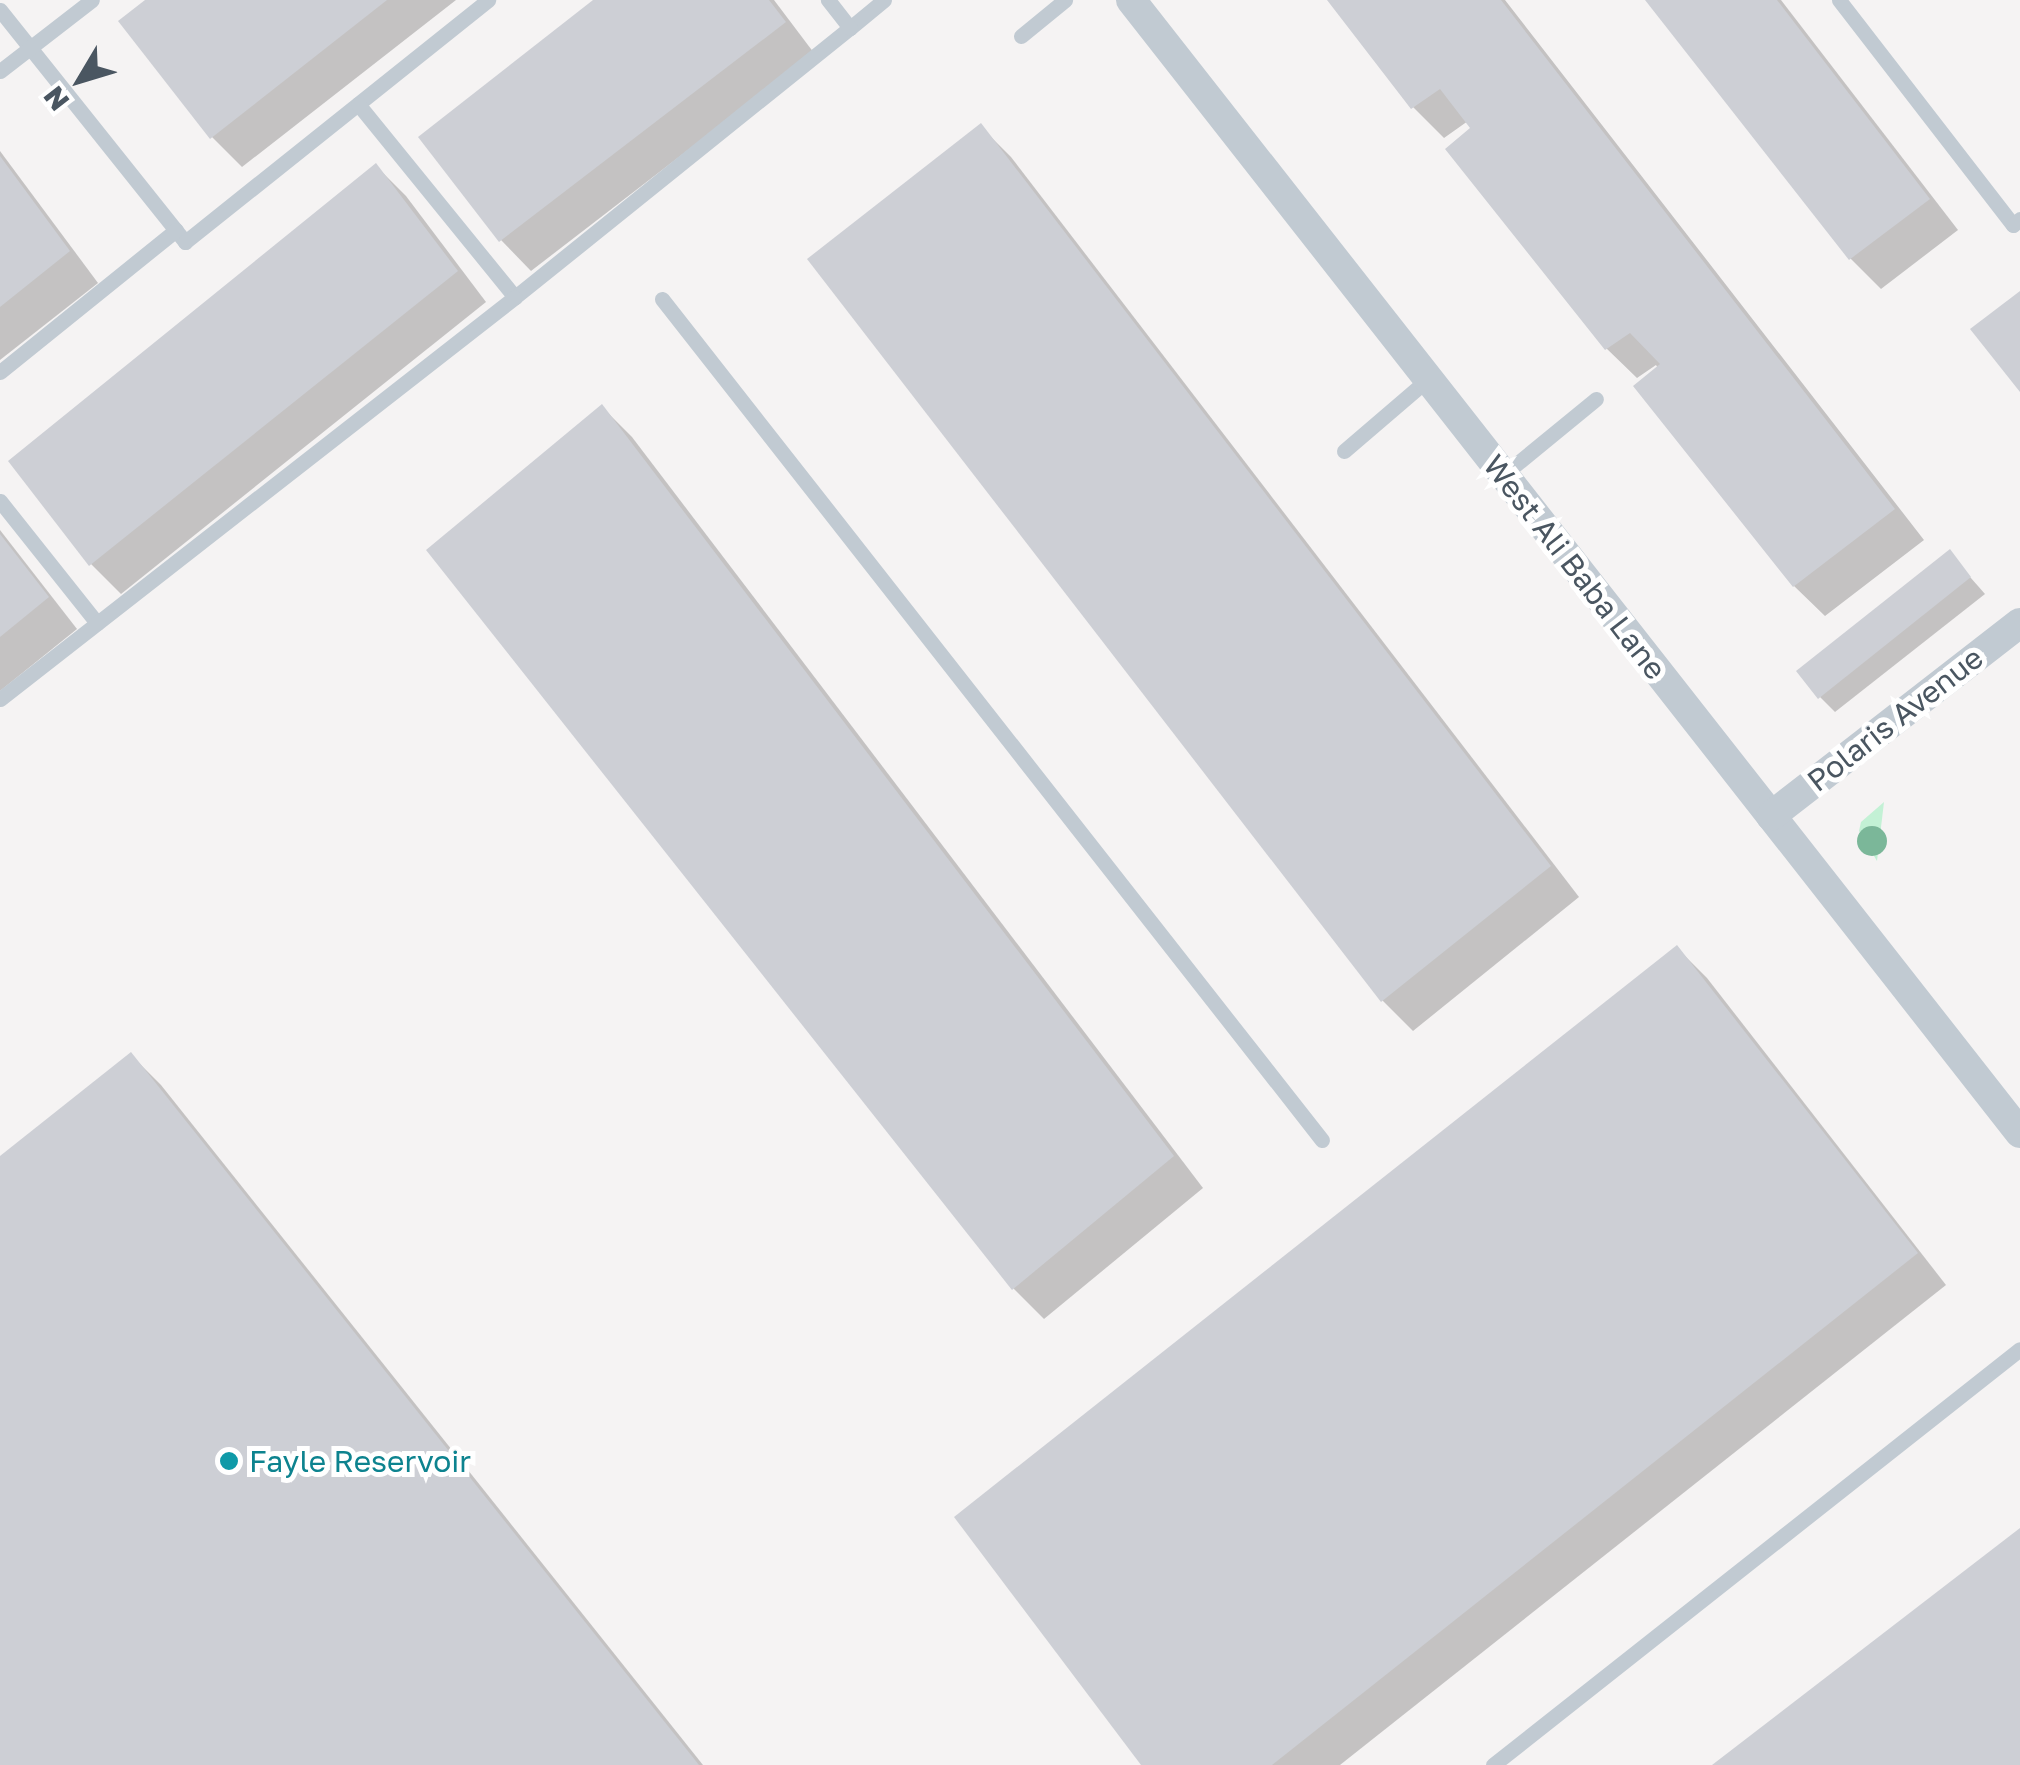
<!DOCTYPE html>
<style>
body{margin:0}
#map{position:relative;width:2020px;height:1765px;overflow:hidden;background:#f5f3f3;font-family:"Golos Text",sans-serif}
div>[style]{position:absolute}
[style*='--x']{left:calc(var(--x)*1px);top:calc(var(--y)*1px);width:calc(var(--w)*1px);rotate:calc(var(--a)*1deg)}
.green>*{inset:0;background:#c3f1d5}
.shadow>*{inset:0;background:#0003}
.building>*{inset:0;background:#cdcfd5}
.lane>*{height:15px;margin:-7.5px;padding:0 7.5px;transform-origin:7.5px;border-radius:7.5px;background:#c1cad2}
.street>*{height:30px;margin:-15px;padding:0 15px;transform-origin:15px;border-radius:15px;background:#c1cad2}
.trees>*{width:30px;height:30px;margin:-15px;border-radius:50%;background:#7bb799}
.dots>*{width:28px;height:28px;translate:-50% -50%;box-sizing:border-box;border:5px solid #fff;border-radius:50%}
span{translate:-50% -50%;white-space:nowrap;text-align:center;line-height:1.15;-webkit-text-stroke:10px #fff;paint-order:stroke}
.street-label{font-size:30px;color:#4a5661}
.culture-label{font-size:30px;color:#0d838f}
.left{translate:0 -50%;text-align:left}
.north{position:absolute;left:30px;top:30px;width:100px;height:100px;-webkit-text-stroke:8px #fff;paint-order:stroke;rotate:232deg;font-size:28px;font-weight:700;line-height:40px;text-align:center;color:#4a5661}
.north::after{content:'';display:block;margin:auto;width:35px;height:45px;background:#4a5661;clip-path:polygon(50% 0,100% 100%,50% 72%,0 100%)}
</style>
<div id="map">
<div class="green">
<div style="clip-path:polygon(1884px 802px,1877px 861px,1859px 831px,1861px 822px)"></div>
</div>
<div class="shadow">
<div style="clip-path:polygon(149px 0,456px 0,242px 167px,212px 137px)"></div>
<div style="clip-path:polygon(598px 0,774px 0,814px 53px,531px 271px,501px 240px,421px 138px)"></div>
<div style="clip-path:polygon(1330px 0,1505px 0,1924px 540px,1825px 616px,1794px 586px,1656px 365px,1637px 378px,1606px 348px,1468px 121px,1444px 138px,1413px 107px)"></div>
<div style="clip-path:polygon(1649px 0,1781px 0,1958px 230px,1881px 289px,1850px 258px)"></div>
<div style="clip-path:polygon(981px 127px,1011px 157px,1579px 897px,1413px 1031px,1383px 1001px,810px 260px)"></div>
<div style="clip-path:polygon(0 151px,98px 283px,0 360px)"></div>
<div style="clip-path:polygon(376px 166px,406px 196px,486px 302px,121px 594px,91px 564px)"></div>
<div style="clip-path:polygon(602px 407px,632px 437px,1203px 1188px,1044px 1319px,1014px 1289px,429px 550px)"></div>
<div style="clip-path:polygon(0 530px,77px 629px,0 691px)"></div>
<div style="clip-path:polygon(1949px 553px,1985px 594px,1835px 712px,1820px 697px)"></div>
<div style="clip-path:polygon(1677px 948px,1707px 978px,1946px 1285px,1340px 1765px,1144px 1765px)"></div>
<div style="clip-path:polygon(131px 1055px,161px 1085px,703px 1765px,0 1765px,0 1160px)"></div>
</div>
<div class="building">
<div style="clip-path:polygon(145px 0,387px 0,210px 139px,118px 21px)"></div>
<div style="clip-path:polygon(593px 0,769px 0,786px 22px,499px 242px,418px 137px)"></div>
<div style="clip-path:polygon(1327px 0,1501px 0,1895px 509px,1793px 587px,1633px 386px,1660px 364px,1630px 333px,1605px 350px,1445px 149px,1470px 128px,1440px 89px,1411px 109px)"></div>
<div style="clip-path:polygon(1645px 0,1777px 0,1930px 199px,1849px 260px)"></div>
<div style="clip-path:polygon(981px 123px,1551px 866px,1381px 1002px,807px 259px)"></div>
<div style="clip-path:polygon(0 156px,70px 251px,0 307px)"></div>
<div style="clip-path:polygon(376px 163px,458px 271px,89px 566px,8px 461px)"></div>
<div style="clip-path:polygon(2020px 291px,2020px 392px,1970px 329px)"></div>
<div style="clip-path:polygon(602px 404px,1174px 1156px,1012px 1290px,426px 550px)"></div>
<div style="clip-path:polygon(0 534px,49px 597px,0 637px)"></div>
<div style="clip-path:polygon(1950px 549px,1971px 577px,1818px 699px,1796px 671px)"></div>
<div style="clip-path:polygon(1677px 945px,1918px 1253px,1272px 1765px,1141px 1765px,954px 1517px)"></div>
<div style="clip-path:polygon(131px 1052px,699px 1765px,0 1765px,0 1156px)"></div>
<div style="clip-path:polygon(2020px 1528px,2020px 1765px,1712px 1765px)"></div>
</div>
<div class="lane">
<div style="--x:1839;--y:0;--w:284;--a:52.3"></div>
<div style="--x:2013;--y:225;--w:9;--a:-41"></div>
<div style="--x:0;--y:10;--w:297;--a:51.4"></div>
<div style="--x:185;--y:242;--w:388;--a:-38.6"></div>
<div style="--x:850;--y:28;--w:44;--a:-39.5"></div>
<div style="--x:1021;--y:36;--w:57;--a:-39.3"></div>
<div style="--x:0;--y:71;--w:116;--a:-37.7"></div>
<div style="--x:358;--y:104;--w:249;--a:50.9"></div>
<div style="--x:515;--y:297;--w:430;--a:-38.8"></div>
<div style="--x:850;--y:28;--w:36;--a:-128"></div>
<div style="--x:662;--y:299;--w:1069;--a:51.88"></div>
<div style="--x:0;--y:372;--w:226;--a:-38.9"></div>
<div style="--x:1344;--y:451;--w:111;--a:-40.6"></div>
<div style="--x:1503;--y:475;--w:120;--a:-39.3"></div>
<div style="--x:0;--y:501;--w:156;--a:51.5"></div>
<div style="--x:0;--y:699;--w:653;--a:-37.97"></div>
<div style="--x:1493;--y:1765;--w:671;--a:-38.29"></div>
</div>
<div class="street">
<div style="--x:1131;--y:0;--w:1440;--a:51.88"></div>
<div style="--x:1771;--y:816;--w:315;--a:-37.8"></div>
</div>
<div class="trees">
<div style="left:1872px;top:841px"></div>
</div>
<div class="dots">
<div style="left:229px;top:1461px;background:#0f9aa8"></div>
</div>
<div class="street-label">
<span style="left:1575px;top:567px;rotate:52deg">West Ali Baba Lane</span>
<span style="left:1895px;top:719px;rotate:-38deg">Polaris Avenue</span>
</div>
<div class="culture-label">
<span class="left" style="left:249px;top:1461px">Fayle Reservoir</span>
</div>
<div class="north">N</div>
</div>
